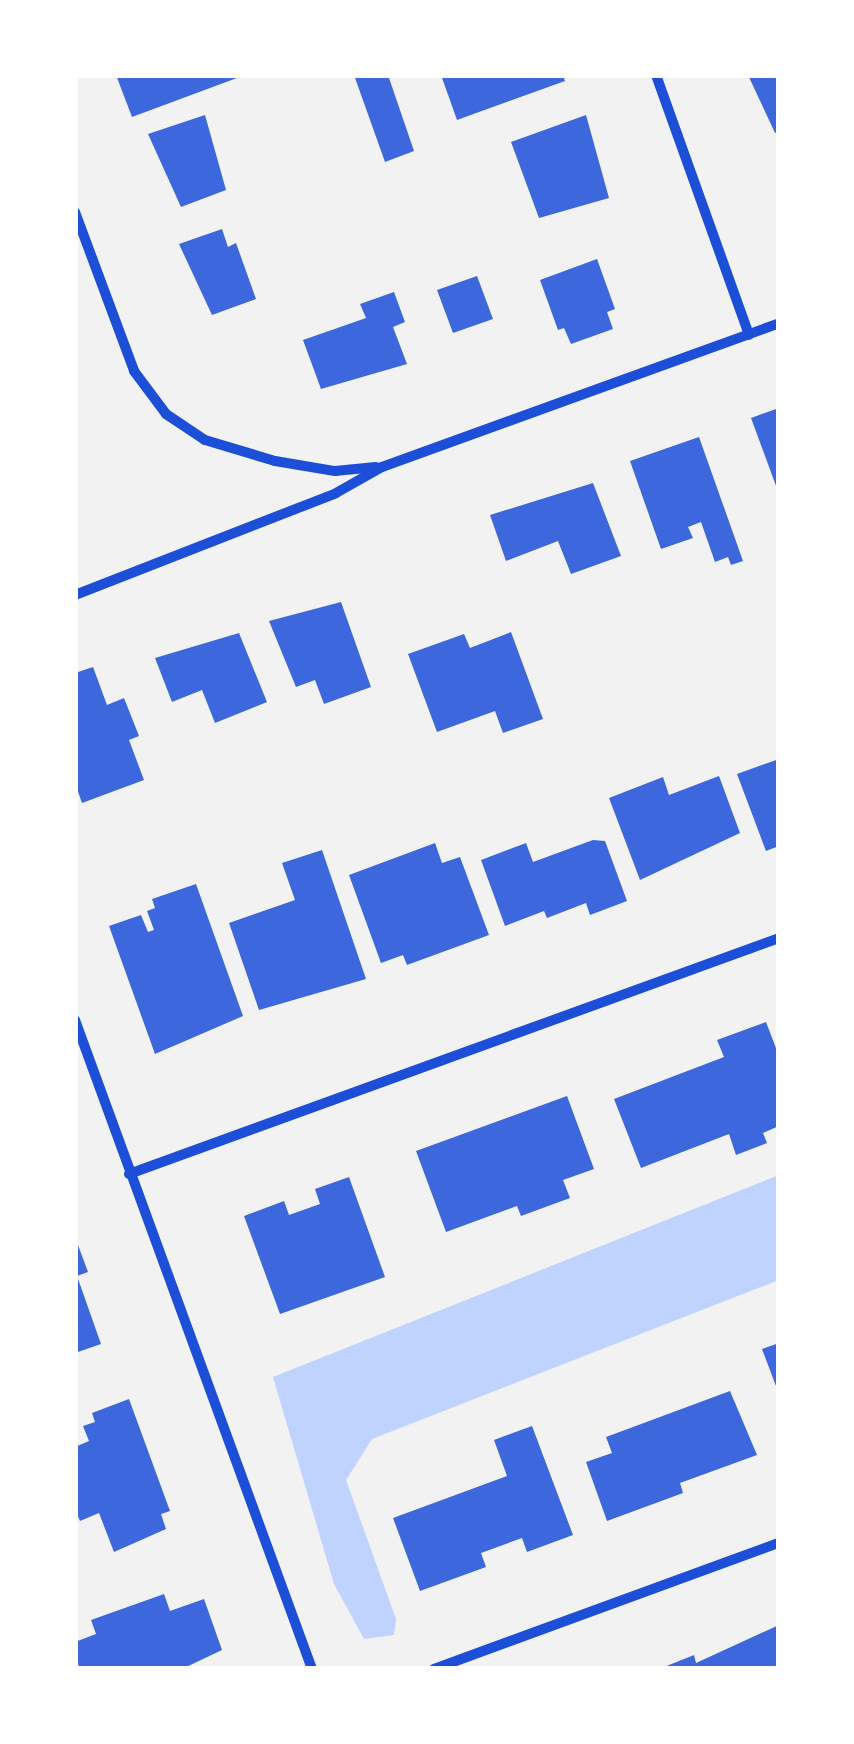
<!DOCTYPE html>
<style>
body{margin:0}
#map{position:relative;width:854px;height:1744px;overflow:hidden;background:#f2f2f2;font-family:"Space Grotesk",sans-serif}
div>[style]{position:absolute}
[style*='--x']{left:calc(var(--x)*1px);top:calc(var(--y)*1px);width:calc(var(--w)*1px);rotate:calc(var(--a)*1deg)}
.water>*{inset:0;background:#bfd3fe}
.building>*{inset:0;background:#3d67dc}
.minor>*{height:10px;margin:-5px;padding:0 5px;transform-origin:5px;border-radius:5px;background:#1d4ed8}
span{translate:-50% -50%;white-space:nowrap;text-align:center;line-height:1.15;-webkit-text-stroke:10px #fff;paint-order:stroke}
.frame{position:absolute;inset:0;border:78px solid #fff;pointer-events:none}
</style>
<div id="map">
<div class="water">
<div style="clip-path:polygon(779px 1175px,779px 1280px,372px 1439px,346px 1480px,396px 1619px,394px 1635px,364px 1639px,334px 1584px,273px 1377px)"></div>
</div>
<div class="building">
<div style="clip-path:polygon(116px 75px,245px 75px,132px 117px)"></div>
<div style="clip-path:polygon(354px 75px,388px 75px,414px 151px,385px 162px)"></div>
<div style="clip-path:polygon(441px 75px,563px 75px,565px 81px,457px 120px)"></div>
<div style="clip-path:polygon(748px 75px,779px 75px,779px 132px,775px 133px)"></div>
<div style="clip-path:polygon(205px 115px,226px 190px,181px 207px,148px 134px)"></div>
<div style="clip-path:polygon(586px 115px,609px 198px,539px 218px,511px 142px)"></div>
<div style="clip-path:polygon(222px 229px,228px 247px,236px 243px,256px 299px,212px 315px,179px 244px)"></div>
<div style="clip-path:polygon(597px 259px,615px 309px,607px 312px,613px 329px,571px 344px,564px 328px,558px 330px,540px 280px)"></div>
<div style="clip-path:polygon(477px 276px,493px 319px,453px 333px,437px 290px)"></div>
<div style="clip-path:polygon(394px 292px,405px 322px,393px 327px,407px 364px,321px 389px,303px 340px,366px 318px,360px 304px)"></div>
<div style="clip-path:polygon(779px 408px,779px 494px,751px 418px)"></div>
<div style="clip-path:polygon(699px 437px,743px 561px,731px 565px,728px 557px,715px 562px,701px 522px,688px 527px,693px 538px,661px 549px,630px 461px)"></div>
<div style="clip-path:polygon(593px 483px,621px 556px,571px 574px,558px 541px,506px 561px,490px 515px)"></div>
<div style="clip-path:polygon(341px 602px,371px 687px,324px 704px,315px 680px,296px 687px,269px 621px)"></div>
<div style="clip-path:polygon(511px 632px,543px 719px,503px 733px,495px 711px,437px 732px,408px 654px,464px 634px,470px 648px)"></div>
<div style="clip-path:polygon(239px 633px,267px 702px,215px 723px,202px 690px,172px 702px,155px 658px)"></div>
<div style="clip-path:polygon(93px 667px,107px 705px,124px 698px,139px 736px,129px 740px,144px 780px,82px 803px,75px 783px,75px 673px)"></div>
<div style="clip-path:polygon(779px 759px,779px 846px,766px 851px,737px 774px)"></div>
<div style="clip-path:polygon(719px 776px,740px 833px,640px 880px,609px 798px,663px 777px,669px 795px)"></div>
<div style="clip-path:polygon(593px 840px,605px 841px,627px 901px,590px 915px,586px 903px,547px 918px,544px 911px,505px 926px,481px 860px,526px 843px,533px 862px)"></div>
<div style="clip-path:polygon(435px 843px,442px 863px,460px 857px,489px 935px,407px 965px,403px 955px,381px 963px,349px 875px)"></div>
<div style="clip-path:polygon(322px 850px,366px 979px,259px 1010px,229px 923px,295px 900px,282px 863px)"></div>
<div style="clip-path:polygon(196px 884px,243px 1016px,155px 1054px,109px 926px,141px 915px,148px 932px,154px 930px,147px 911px,155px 908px,152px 899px)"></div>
<div style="clip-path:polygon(766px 1022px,779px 1056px,779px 1126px,763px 1133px,767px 1143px,736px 1155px,729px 1134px,641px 1168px,614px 1099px,724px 1057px,717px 1040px)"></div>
<div style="clip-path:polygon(567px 1096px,594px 1169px,563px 1180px,570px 1198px,521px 1216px,517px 1206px,446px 1232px,416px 1151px)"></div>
<div style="clip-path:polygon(349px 1177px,385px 1277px,280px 1314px,244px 1216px,284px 1201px,289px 1215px,320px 1204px,315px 1189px)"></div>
<div style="clip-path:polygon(75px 1237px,88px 1272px,77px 1276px,101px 1344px,75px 1353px)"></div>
<div style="clip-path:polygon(779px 1343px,779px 1394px,762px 1349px)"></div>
<div style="clip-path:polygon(730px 1391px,757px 1455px,680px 1483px,683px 1493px,607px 1521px,586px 1462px,612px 1453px,606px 1437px)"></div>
<div style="clip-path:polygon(129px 1399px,170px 1511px,161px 1514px,166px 1529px,114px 1552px,99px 1513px,80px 1521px,75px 1509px,75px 1447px,89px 1441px,83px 1426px,95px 1422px,92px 1413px)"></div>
<div style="clip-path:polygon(532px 1426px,573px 1535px,527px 1552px,522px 1538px,481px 1553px,486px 1567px,420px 1591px,393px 1518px,507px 1476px,494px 1440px)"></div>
<div style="clip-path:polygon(164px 1594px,170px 1611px,204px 1599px,222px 1650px,182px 1669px,79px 1669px,75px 1642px,96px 1634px,91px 1620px)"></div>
<div style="clip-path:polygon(779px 1625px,779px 1669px,659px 1669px,694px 1655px,696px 1663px)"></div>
</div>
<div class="minor">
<div style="--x:656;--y:75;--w:276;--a:70.3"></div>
<div style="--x:75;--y:212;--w:170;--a:69.6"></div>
<div style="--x:134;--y:371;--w:54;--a:53.3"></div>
<div style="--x:166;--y:414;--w:47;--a:33.7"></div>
<div style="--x:205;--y:440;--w:73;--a:16.7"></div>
<div style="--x:275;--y:461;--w:61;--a:9.5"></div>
<div style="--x:335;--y:471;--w:41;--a:-5.6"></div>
<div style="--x:75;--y:595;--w:280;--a:-21.3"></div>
<div style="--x:336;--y:493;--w:53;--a:-29.5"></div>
<div style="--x:382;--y:467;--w:422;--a:-19.9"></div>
<div style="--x:75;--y:1020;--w:691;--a:69.94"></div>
<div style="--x:129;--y:1174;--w:692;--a:-19.95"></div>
<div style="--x:434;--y:1669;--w:367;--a:-20.1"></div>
</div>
<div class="frame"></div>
</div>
